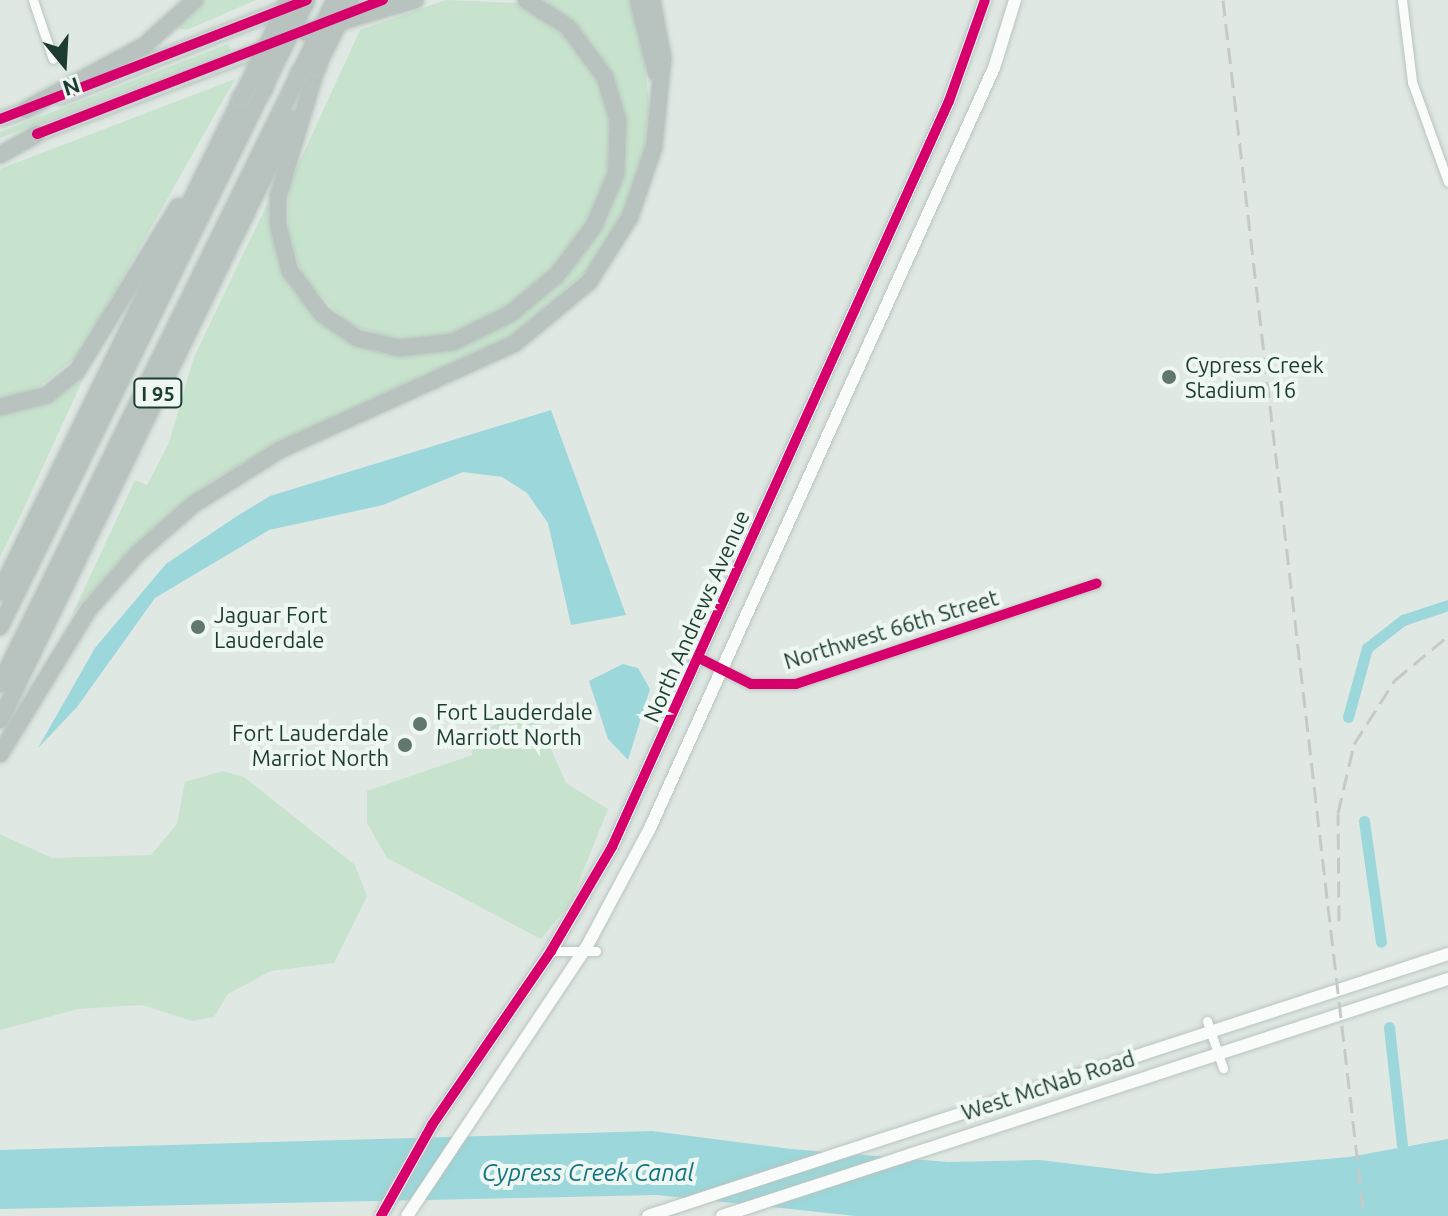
<!DOCTYPE html>
<style>
body{margin:0}
#map{position:relative;width:1448px;height:1216px;overflow:hidden;background:#e0e8e4;font-family:Ubuntu,sans-serif}
div>[style]{position:absolute}
[style*='--x']{left:calc(var(--x)*1px);top:calc(var(--y)*1px);width:calc(var(--w)*1px);rotate:calc(var(--a)*1deg)}
.green>*{inset:0;background:#c7e3cd}
.water>*{inset:0;background:#9bd7db}
.canal>*{height:11px;margin:-5.5px;padding:0 5.5px;transform-origin:5.5px;border-radius:5.5px;background:#9bd7db}
.roads{filter:drop-shadow(0 0 2px #b9c5bf) drop-shadow(0 0 2px #b9c5bf)}
.street>*{height:9px;margin:-4.5px;padding:0 4.5px;transform-origin:4.5px;border-radius:4.5px;background:#fafcfb}
.secondary>*{height:12px;margin:-6px;padding:0 6px;transform-origin:6px;border-radius:6px;background:#fafcfb}
.primary>*{height:14px;margin:-7px;padding:0 7px;transform-origin:7px;border-radius:7px;background:#cbd5d1}
.highway>*{height:16px;margin:-8px;padding:0 8px;transform-origin:8px;border-radius:8px;background:#b8c2bf}
.rail>*{height:3px;margin-top:-1.5px;transform-origin:0;background:repeating-linear-gradient(90deg,#c5cac8 0 16px,transparent 0 24px)}
.bridges{filter:drop-shadow(0 0 2px #bac5c1) drop-shadow(0 0 2px #bac5c1)}
.highway-bridge>*{height:16px;margin:-8px;padding:0 8px;transform-origin:8px;border-radius:8px;background:#b8c2bf}
.cycleway>*{height:10px;margin:-5px;padding:0 5px;transform-origin:5px;border-radius:5px;background:#d6006c}
.dots>*{width:22px;height:22px;translate:-50% -50%;box-sizing:border-box;border:4px solid #eef7f2;border-radius:50%}
span{translate:-50% -50%;white-space:nowrap;text-align:center;line-height:1.15;-webkit-text-stroke:8px #eef7f2;paint-order:stroke}
.shield-label span{padding:2px 6px;background:#eef7f2;border:2px solid;border-radius:6px;-webkit-text-stroke-width:0}
.shield-label{font-size:20px;color:#1d3c31;font-weight:700}
.poi-label{font-size:22px;color:#1d3c31}
.left{translate:0 -50%;text-align:left}
.right{translate:-100% -50%;text-align:right}
.street-label{font-size:22px;color:#1d3c31}
.water-label{font-size:24px;color:#11747e;font-style:italic}
.north{position:absolute;left:24px;top:24px;width:80px;height:80px;-webkit-text-stroke:6px #eef7f2;paint-order:stroke;rotate:162deg;font-size:22px;font-weight:700;line-height:32px;text-align:center;color:#1d3c31}
.north::after{content:'';display:block;margin:auto;width:28px;height:36px;background:#1d3c31;clip-path:polygon(50% 0,100% 100%,50% 72%,0 100%)}
</style>
<div id="map">
<div class="green">
<div style="clip-path:polygon(201px 0,256px 0,187px 30px,175px 28px)"></div>
<div style="clip-path:polygon(446px 0,519px 3px,580px 48px,608px 99px,613px 161px,590px 222px,560px 262px,501px 312px,450px 337px,407px 343px,350px 325px,303px 278px,288px 230px,289px 185px,360px 30px)"></div>
<div style="clip-path:polygon(536px 0,629px 0,643px 48px,649px 102px,644px 156px,625px 212px,592px 266px,514px 335px,275px 445px,212px 481px,137px 542px,73px 613px,135px 480px,147px 485px,169px 443px,194px 357px,268px 202px,285px 273px,311px 312px,397px 355px,456px 347px,513px 319px,614px 198px,611px 76px,585px 36px)"></div>
<div style="clip-path:polygon(228px 44px,231px 51px,0 138px,0 132px)"></div>
<div style="clip-path:polygon(235px 79px,79px 355px,30px 394px,0 401px,0 169px)"></div>
<div style="clip-path:polygon(86px 373px,17px 523px,0 557px,0 412px,43px 402px)"></div>
<div style="clip-path:polygon(533px 708px,566px 783px,608px 809px,570px 904px,541px 939px,387px 858px,367px 823px,367px 791px,472px 755px,474px 734px)"></div>
<div style="clip-path:polygon(223px 771px,244px 777px,355px 865px,367px 896px,334px 963px,271px 971px,228px 994px,214px 1017px,192px 1021px,142px 1005px,78px 1009px,0 1030px,0 834px,52px 858px,151px 855px,177px 824px,185px 782px)"></div>
</div>
<div class="water">
<div style="clip-path:polygon(551px 410px,626px 615px,571px 625px,548px 523px,527px 493px,502px 477px,463px 472px,383px 505px,269px 530px,155px 598px,77px 707px,38px 748px,95px 648px,166px 564px,234px 518px,270px 496px)"></div>
<div style="clip-path:polygon(623px 664px,638px 668px,650px 689px,628px 760px,608px 739px,589px 681px)"></div>
<div style="clip-path:polygon(652px 1131px,791px 1149px,948px 1162px,1040px 1160px,1155px 1174px,1349px 1157px,1448px 1139px,1448px 1216px,856px 1216px,657px 1195px,0 1209px,0 1150px)"></div>
</div>
<div class="canal">
<div style="--x:1348;--y:717;--w:72;--a:-74.6"></div>
<div style="--x:1367;--y:648;--w:46;--a:-37.9"></div>
<div style="--x:1403;--y:620;--w:47;--a:-18.4"></div>
<div style="--x:1364;--y:821;--w:122;--a:82"></div>
<div style="--x:1389;--y:1027;--w:118;--a:83.7"></div>
</div>
<div class="roads">
<div class="street">
<div style="--x:33;--y:0;--w:62;--a:71.3"></div>
<div style="--x:1402;--y:0;--w:83;--a:83"></div>
<div style="--x:1412;--y:82;--w:106;--a:70.2"></div>
<div style="--x:699;--y:658;--w:58;--a:26.6"></div>
<div style="--x:751;--y:684;--w:45;--a:0"></div>
<div style="--x:796;--y:684;--w:317;--a:-18.5"></div>
<div style="--x:551;--y:951;--w:45;--a:0"></div>
<div style="--x:1207;--y:1021;--w:50;--a:71.2"></div>
</div>
<div class="secondary">
<div style="--x:381;--y:1216;--w:104;--a:-60.7"></div>
<div style="--x:432;--y:1125;--w:211;--a:-55.6"></div>
<div style="--x:551;--y:951;--w:121;--a:-59.6"></div>
<div style="--x:612;--y:847;--w:819;--a:-65.69"></div>
<div style="--x:949;--y:101;--w:107;--a:-70.4"></div>
<div style="--x:407;--y:1216;--w:322;--a:-56.3"></div>
<div style="--x:586;--y:948;--w:136;--a:-61.9"></div>
<div style="--x:650;--y:828;--w:834;--a:-65.65"></div>
<div style="--x:994;--y:68;--w:71;--a:-72.8"></div>
<div style="--x:648;--y:1216;--w:842;--a:-18.13"></div>
<div style="--x:722;--y:1216;--w:764;--a:-18.08"></div>
</div>
<div class="primary">
<div style="--x:358;--y:10;--w:27;--a:-22"></div>
<div style="--x:61;--y:97;--w:247;--a:-21.6"></div>
<div style="--x:0;--y:119;--w:36;--a:-19"></div>
<div style="--x:37;--y:134;--w:251;--a:-20.7"></div>
</div>
<div class="highway">
<div style="--x:638;--y:0;--w:75;--a:76.1"></div>
<div style="--x:305;--y:32;--w:115;--a:-16.2"></div>
<div style="--x:317;--y:67;--w:136;--a:106.7"></div>
<div style="--x:278;--y:197;--w:28;--a:90"></div>
<div style="--x:278;--y:225;--w:48;--a:75.4"></div>
<div style="--x:290;--y:271;--w:54;--a:53.3"></div>
<div style="--x:322;--y:314;--w:42;--a:34.4"></div>
<div style="--x:357;--y:338;--w:43;--a:13.4"></div>
<div style="--x:399;--y:348;--w:54;--a:-6.3"></div>
<div style="--x:453;--y:342;--w:64;--a:-26.2"></div>
<div style="--x:510;--y:314;--w:61;--a:-39.7"></div>
<div style="--x:557;--y:275;--w:61;--a:-52.9"></div>
<div style="--x:594;--y:226;--w:56;--a:-67.1"></div>
<div style="--x:616;--y:174;--w:53;--a:-87.8"></div>
<div style="--x:618;--y:121;--w:46;--a:-106.5"></div>
<div style="--x:605;--y:77;--w:62;--a:-126.5"></div>
<div style="--x:568;--y:27;--w:50;--a:-147.3"></div>
<div style="--x:25;--y:110;--w:136;--a:-28.4"></div>
<div style="--x:145;--y:45;--w:67;--a:-42"></div>
<div style="--x:0;--y:155;--w:43;--a:-29.6"></div>
<div style="--x:0;--y:407;--w:49;--a:-14.3"></div>
<div style="--x:47;--y:395;--w:38;--a:-39"></div>
<div style="--x:77;--y:371;--w:193;--a:-58.4"></div>
<div style="--x:0;--y:592;--w:550;--a:-63.99"></div>
<div style="--x:0;--y:627;--w:600;--a:-63.9"></div>
<div style="--x:0;--y:684;--w:679;--a:-63.89"></div>
<div style="--x:0;--y:720;--w:668;--a:-64.09"></div>
<div style="--x:0;--y:754;--w:170;--a:-58.5"></div>
<div style="--x:89;--y:609;--w:74;--a:-48.8"></div>
<div style="--x:138;--y:553;--w:74;--a:-41.2"></div>
<div style="--x:194;--y:504;--w:102;--a:-32.1"></div>
<div style="--x:280;--y:450;--w:257;--a:-24.4"></div>
<div style="--x:514;--y:344;--w:97;--a:-39.6"></div>
<div style="--x:589;--y:282;--w:77;--a:-57.8"></div>
<div style="--x:630;--y:217;--w:74;--a:-71.1"></div>
<div style="--x:654;--y:147;--w:89;--a:-84.2"></div>
<div style="--x:663;--y:58;--w:59;--a:-100.7"></div>
</div>
</div>
<div class="rail">
<div style="--x:1223;--y:0;--w:1224;--a:83.39"></div>
<div style="--x:1339;--y:921;--w:108;--a:-90.5"></div>
<div style="--x:1338;--y:813;--w:71;--a:-76.9"></div>
<div style="--x:1354;--y:744;--w:76;--a:-57.4"></div>
<div style="--x:1395;--y:680;--w:69;--a:-39.7"></div>
</div>
<div class="bridges">
<div class="highway-bridge">
<div style="--x:317;--y:67;--w:75;--a:-63.8"></div>
<div style="--x:299;--y:74;--w:82;--a:-64.1"></div>
<div style="--x:264;--y:88;--w:98;--a:-64"></div>
<div style="--x:241;--y:98;--w:109;--a:-63.9"></div>
</div>
</div>
<div class="cycleway">
<div style="--x:0;--y:119;--w:329;--a:-21.2"></div>
<div style="--x:37;--y:134;--w:371;--a:-21.2"></div>
<div style="--x:699;--y:658;--w:58;--a:26.6"></div>
<div style="--x:751;--y:684;--w:45;--a:0"></div>
<div style="--x:796;--y:684;--w:317;--a:-18.5"></div>
<div style="--x:381;--y:1216;--w:104;--a:-60.7"></div>
<div style="--x:432;--y:1125;--w:211;--a:-55.6"></div>
<div style="--x:551;--y:951;--w:121;--a:-59.6"></div>
<div style="--x:612;--y:847;--w:819;--a:-65.69"></div>
<div style="--x:949;--y:101;--w:107;--a:-70.4"></div>
</div>
<div class="dots">
<div style="left:1169px;top:377px;background:#617870"></div>
<div style="left:198px;top:627px;background:#617870"></div>
<div style="left:420px;top:724px;background:#617870"></div>
<div style="left:405px;top:745px;background:#617870"></div>
</div>
<div class="shield-label">
<span style="left:158px;top:393px">I 95</span>
</div>
<div class="poi-label">
<span class="left" style="left:1185px;top:377px">Cypress Creek<br>Stadium 16</span>
<span class="left" style="left:214px;top:627px">Jaguar Fort<br>Lauderdale</span>
<span class="left" style="left:436px;top:724px">Fort Lauderdale<br>Marriott North</span>
<span class="right" style="left:389px;top:745px">Fort Lauderdale<br>Marriot North</span>
</div>
<div class="street-label">
<span style="left:696px;top:616px;rotate:-66deg">North Andrews Avenue</span>
<span style="left:891px;top:629px;rotate:-17deg">Northwest 66th Street</span>
<span style="left:1048px;top:1085px;rotate:-18deg">West McNab Road</span>
</div>
<div class="water-label">
<span style="left:588px;top:1173px">Cypress Creek Canal</span>
</div>
<div class="north">N</div>
</div>
